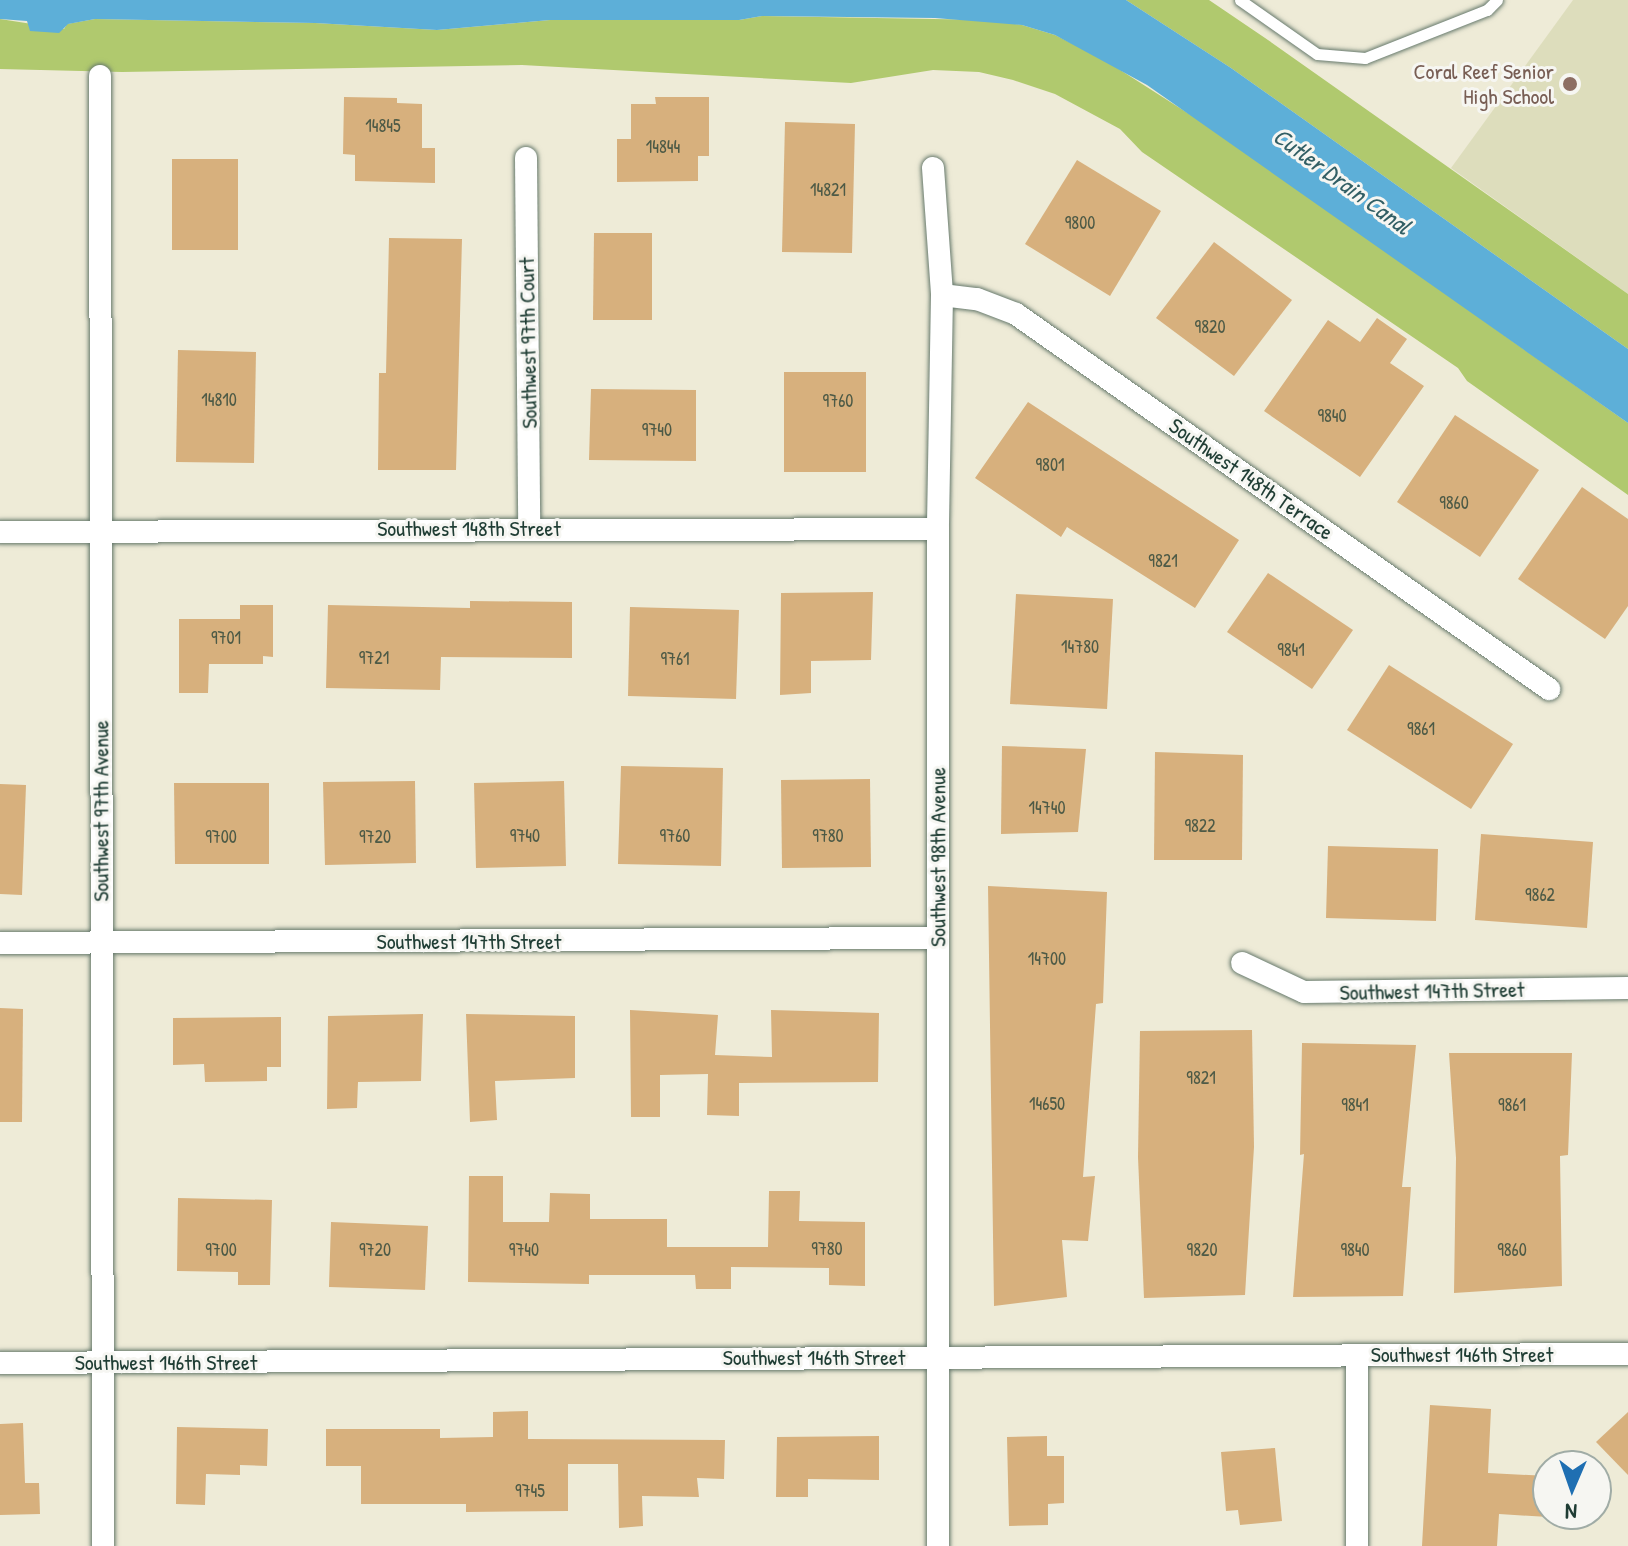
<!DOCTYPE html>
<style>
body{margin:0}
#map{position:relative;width:1628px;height:1546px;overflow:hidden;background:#eeebd7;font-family:"Patrick Hand",sans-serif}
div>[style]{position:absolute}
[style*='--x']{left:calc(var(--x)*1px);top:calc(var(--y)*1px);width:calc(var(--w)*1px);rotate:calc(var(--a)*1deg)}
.built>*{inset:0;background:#ddddbc}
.green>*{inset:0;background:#b0c96e}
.water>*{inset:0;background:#5dafd8}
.building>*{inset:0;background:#d7b07d}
.roads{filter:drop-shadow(0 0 2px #677a6d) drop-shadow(0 0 2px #677a6d)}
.service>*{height:11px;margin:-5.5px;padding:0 5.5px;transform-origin:5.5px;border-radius:5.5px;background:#fff}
.minor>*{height:22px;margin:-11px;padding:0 11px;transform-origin:11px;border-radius:11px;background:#fff}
.dots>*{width:22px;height:22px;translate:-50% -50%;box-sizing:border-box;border:4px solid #f6f6f2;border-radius:50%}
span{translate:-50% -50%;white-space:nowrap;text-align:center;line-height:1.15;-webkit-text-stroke:6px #f6f6f2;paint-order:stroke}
.number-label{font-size:18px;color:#4d5a46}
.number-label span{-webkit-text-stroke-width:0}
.education-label{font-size:22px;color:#785e54}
.right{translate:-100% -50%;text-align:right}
.street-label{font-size:22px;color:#1f3d34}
.water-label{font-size:24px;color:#325f65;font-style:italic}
.north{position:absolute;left:1532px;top:1450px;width:80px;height:80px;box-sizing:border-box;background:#f6f6f2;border:2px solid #a0aca6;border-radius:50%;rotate:182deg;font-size:22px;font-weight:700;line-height:32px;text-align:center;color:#1f3d34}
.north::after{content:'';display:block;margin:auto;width:28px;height:36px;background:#1f6fb2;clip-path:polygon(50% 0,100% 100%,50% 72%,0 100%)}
</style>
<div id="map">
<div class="built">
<div style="clip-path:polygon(1573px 0,1628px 0,1628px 294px,1451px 168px)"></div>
</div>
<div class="green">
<div style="clip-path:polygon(1126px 0,1209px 0,1268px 40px,1628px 294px,1628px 349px,1231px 68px)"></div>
<div style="clip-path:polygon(762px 16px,990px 20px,1022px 25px,1055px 35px,1103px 59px,1222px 135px,1628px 423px,1628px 495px,1467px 381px,1458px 368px,1142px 152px,1120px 129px,1055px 94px,1013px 80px,979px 72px,933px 70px,851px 83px,522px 65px,122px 72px,0 69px,0 19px,64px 29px,67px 24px,95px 19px,315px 23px,437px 30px,550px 20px,739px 20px)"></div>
</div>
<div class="water">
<div style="clip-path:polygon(0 0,1126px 0,1231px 68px,1628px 349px,1628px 423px,1147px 85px,1055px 35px,1022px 25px,935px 18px,762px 16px,739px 20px,550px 20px,437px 30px,315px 23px,95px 19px,68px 24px,59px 33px,30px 31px,27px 21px,0 19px)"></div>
</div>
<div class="building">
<div style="clip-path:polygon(344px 97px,397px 98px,397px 103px,422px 104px,422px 148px,435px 148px,435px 183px,355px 181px,355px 155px,343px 154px)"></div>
<div style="clip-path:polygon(655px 97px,709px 97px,709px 156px,698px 156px,698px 181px,617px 182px,617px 139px,631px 139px,631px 104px,656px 104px)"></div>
<div style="clip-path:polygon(785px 122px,855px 124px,852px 253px,782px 252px)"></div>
<div style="clip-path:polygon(172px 159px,238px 159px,238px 250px,172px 250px)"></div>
<div style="clip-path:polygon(1077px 160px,1161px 211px,1110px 296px,1025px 244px)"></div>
<div style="clip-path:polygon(594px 233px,652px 233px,652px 320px,593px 320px)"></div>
<div style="clip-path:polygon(389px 238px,462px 239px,456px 470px,378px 470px,379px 373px,386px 373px)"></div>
<div style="clip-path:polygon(1214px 242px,1292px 300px,1234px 376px,1156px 318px)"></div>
<div style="clip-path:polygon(1377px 318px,1407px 339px,1390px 363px,1424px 386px,1360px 477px,1264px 411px,1328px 320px,1360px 342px)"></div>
<div style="clip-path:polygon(178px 350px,256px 352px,254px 463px,176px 462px)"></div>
<div style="clip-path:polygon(784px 372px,866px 372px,866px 472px,784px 472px)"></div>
<div style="clip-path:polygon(591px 389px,696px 390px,696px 461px,589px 460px)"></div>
<div style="clip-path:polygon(1028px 402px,1239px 540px,1195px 608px,1067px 527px,1061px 537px,975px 478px)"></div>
<div style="clip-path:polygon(1455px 415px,1539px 470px,1480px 557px,1397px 502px)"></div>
<div style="clip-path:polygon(1582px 487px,1628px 519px,1628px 606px,1605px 639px,1518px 579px)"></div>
<div style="clip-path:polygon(1268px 573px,1353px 630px,1312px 689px,1227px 632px)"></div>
<div style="clip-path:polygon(873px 592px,871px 660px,811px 661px,811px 693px,780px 695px,781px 593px)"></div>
<div style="clip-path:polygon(1016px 594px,1113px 599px,1107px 709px,1010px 704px)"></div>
<div style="clip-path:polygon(470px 601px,572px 602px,572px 658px,441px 657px,440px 690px,326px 688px,328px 605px,470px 608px)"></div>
<div style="clip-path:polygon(240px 605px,273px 605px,273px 657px,263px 656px,263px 664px,209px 664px,208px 693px,179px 693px,179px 619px,240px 619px)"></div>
<div style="clip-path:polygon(630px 607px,739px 610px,736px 699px,628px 696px)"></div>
<div style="clip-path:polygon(1389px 665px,1513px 744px,1471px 809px,1347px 730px)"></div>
<div style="clip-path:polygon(1002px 746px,1086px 749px,1078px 832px,1001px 834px)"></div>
<div style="clip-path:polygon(1155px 752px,1243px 755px,1242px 860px,1154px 860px)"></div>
<div style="clip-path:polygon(621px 766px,723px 768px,721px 866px,618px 864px)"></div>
<div style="clip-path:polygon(870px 779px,871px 867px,782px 868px,781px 780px)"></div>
<div style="clip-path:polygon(415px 781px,416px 863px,325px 865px,323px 782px)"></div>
<div style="clip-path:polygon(564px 781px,566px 866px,476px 868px,474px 783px)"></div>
<div style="clip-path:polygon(174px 783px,269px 783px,269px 864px,175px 864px)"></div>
<div style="clip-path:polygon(0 784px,26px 785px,22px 895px,0 894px)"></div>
<div style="clip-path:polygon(1481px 834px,1593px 842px,1587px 928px,1475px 920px)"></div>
<div style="clip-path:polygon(1328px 846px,1438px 849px,1436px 921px,1326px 918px)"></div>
<div style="clip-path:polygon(988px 886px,1107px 892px,1103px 1003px,1096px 1004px,1083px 1177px,1095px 1176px,1088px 1241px,1062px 1240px,1067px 1297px,994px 1306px)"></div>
<div style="clip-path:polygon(0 1008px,23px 1009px,22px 1122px,0 1122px)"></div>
<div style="clip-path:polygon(630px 1010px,718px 1015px,715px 1055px,772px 1057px,771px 1010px,879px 1013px,878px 1082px,739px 1083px,739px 1116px,707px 1115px,708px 1074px,660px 1075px,660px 1117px,631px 1117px)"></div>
<div style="clip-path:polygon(423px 1014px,421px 1081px,358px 1082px,357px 1108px,327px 1109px,328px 1016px)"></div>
<div style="clip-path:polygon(466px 1014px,575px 1016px,575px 1078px,495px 1081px,497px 1120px,470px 1122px)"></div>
<div style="clip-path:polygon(281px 1017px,281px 1067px,267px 1067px,267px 1081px,205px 1082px,204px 1064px,173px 1065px,173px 1018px)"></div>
<div style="clip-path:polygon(1252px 1030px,1254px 1147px,1245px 1295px,1144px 1298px,1138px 1157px,1140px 1031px)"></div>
<div style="clip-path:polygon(1302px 1043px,1416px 1045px,1402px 1187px,1411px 1187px,1403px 1296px,1293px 1297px,1304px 1154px,1300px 1155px)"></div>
<div style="clip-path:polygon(1449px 1053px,1572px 1053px,1568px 1155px,1560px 1156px,1562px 1286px,1454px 1293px,1456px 1158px)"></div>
<div style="clip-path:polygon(469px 1176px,503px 1176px,503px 1222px,549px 1222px,550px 1193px,590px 1194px,590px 1219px,667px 1219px,667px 1247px,768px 1247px,769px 1191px,800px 1191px,799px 1221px,865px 1222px,865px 1286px,829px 1285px,829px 1268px,731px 1267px,731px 1289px,696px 1289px,695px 1275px,589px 1275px,589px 1284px,468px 1282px)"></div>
<div style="clip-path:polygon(178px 1198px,272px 1200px,270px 1285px,238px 1285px,238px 1272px,177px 1271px)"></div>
<div style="clip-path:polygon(331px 1222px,428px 1226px,425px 1290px,329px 1287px)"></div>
<div style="clip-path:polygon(1430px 1405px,1491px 1409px,1488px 1473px,1548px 1476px,1548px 1517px,1499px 1514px,1497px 1546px,1422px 1546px)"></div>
<div style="clip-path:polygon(528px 1411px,528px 1439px,725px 1440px,724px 1479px,697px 1478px,699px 1497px,642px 1496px,643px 1526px,619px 1528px,618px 1464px,568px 1464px,568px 1511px,466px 1512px,466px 1504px,361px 1504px,361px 1466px,326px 1466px,326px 1429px,440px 1429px,440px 1438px,493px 1437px,493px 1412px)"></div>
<div style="clip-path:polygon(1628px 1412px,1628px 1475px,1596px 1442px)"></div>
<div style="clip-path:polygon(23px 1423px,25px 1483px,39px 1483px,40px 1514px,0 1515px,0 1424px)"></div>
<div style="clip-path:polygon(177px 1427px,268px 1429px,267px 1466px,240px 1465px,240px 1475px,206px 1474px,205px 1505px,176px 1504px)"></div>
<div style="clip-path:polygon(879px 1436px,879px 1480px,808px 1479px,808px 1497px,776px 1497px,777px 1437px)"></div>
<div style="clip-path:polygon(1047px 1436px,1047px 1456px,1064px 1456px,1064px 1503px,1048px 1504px,1048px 1525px,1009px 1526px,1007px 1437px)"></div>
<div style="clip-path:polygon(1275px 1448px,1282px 1521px,1240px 1525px,1238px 1510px,1226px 1511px,1221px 1452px)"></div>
</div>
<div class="roads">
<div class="service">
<div style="--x:1240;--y:0;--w:94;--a:35"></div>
<div style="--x:1317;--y:54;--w:48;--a:4.8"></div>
<div style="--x:1365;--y:58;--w:131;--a:-21.5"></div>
<div style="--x:1487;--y:10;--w:14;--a:-45"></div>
</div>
<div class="minor">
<div style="--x:100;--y:76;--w:1470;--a:89.88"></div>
<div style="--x:526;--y:158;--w:370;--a:89.5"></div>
<div style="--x:933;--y:168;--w:127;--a:85.9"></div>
<div style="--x:942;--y:295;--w:234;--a:91"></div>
<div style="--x:938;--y:529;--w:1017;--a:90"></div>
<div style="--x:942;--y:295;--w:35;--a:7"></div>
<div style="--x:977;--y:299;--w:42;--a:21"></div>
<div style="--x:1016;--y:314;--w:652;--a:35.13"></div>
<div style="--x:0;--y:532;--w:938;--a:-0.18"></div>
<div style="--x:0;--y:943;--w:937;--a:-0.31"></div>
<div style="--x:1242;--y:963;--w:68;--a:25.1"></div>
<div style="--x:1304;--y:992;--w:324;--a:-0.7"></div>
<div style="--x:0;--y:1363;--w:1628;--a:-0.32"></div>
<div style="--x:1357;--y:1546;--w:190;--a:-90"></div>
</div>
</div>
<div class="dots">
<div style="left:1570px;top:84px;background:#8d6e63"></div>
</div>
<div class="number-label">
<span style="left:383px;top:126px">14845</span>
<span style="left:663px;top:147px">14844</span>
<span style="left:828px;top:190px">14821</span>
<span style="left:1080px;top:223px">9800</span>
<span style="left:1210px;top:327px">9820</span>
<span style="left:219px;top:400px">14810</span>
<span style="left:838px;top:401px">9760</span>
<span style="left:1332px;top:416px">9840</span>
<span style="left:657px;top:430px">9740</span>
<span style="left:1050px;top:465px">9801</span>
<span style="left:1454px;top:503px">9860</span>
<span style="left:1163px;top:561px">9821</span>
<span style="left:226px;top:638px">9701</span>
<span style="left:1080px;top:647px">14780</span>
<span style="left:1291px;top:650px">9841</span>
<span style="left:374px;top:658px">9721</span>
<span style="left:675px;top:659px">9761</span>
<span style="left:1421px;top:729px">9861</span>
<span style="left:1047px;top:808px">14740</span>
<span style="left:1200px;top:826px">9822</span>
<span style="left:525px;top:836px">9740</span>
<span style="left:675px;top:836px">9760</span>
<span style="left:828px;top:836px">9780</span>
<span style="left:221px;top:837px">9700</span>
<span style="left:375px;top:837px">9720</span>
<span style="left:1540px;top:895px">9862</span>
<span style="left:1047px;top:959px">14700</span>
<span style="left:1201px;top:1078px">9821</span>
<span style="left:1047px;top:1104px">14650</span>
<span style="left:1355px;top:1105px">9841</span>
<span style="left:1512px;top:1105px">9861</span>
<span style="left:827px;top:1249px">9780</span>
<span style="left:221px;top:1250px">9700</span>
<span style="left:375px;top:1250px">9720</span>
<span style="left:524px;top:1250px">9740</span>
<span style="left:1202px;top:1250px">9820</span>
<span style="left:1355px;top:1250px">9840</span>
<span style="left:1512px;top:1250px">9860</span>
<span style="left:530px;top:1491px">9745</span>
</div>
<div class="education-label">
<span class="right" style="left:1554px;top:84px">Coral Reef Senior<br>High School</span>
</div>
<div class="street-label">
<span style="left:528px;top:343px;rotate:-91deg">Southwest 97th Court</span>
<span style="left:1251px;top:479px;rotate:35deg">Southwest 148th Terrace</span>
<span style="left:469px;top:529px">Southwest 148th Street</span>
<span style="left:101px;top:811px;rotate:-90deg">Southwest 97th Avenue</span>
<span style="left:938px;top:857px;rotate:-90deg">Southwest 98th Avenue</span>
<span style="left:469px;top:942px">Southwest 147th Street</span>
<span style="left:1432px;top:991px;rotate:-1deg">Southwest 147th Street</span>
<span style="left:1462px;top:1355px">Southwest 146th Street</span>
<span style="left:814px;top:1358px">Southwest 146th Street</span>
<span style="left:166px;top:1363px">Southwest 146th Street</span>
</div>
<div class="water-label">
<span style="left:1342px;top:181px;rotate:36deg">Cutler Drain Canal</span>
</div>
<div class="north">N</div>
</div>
